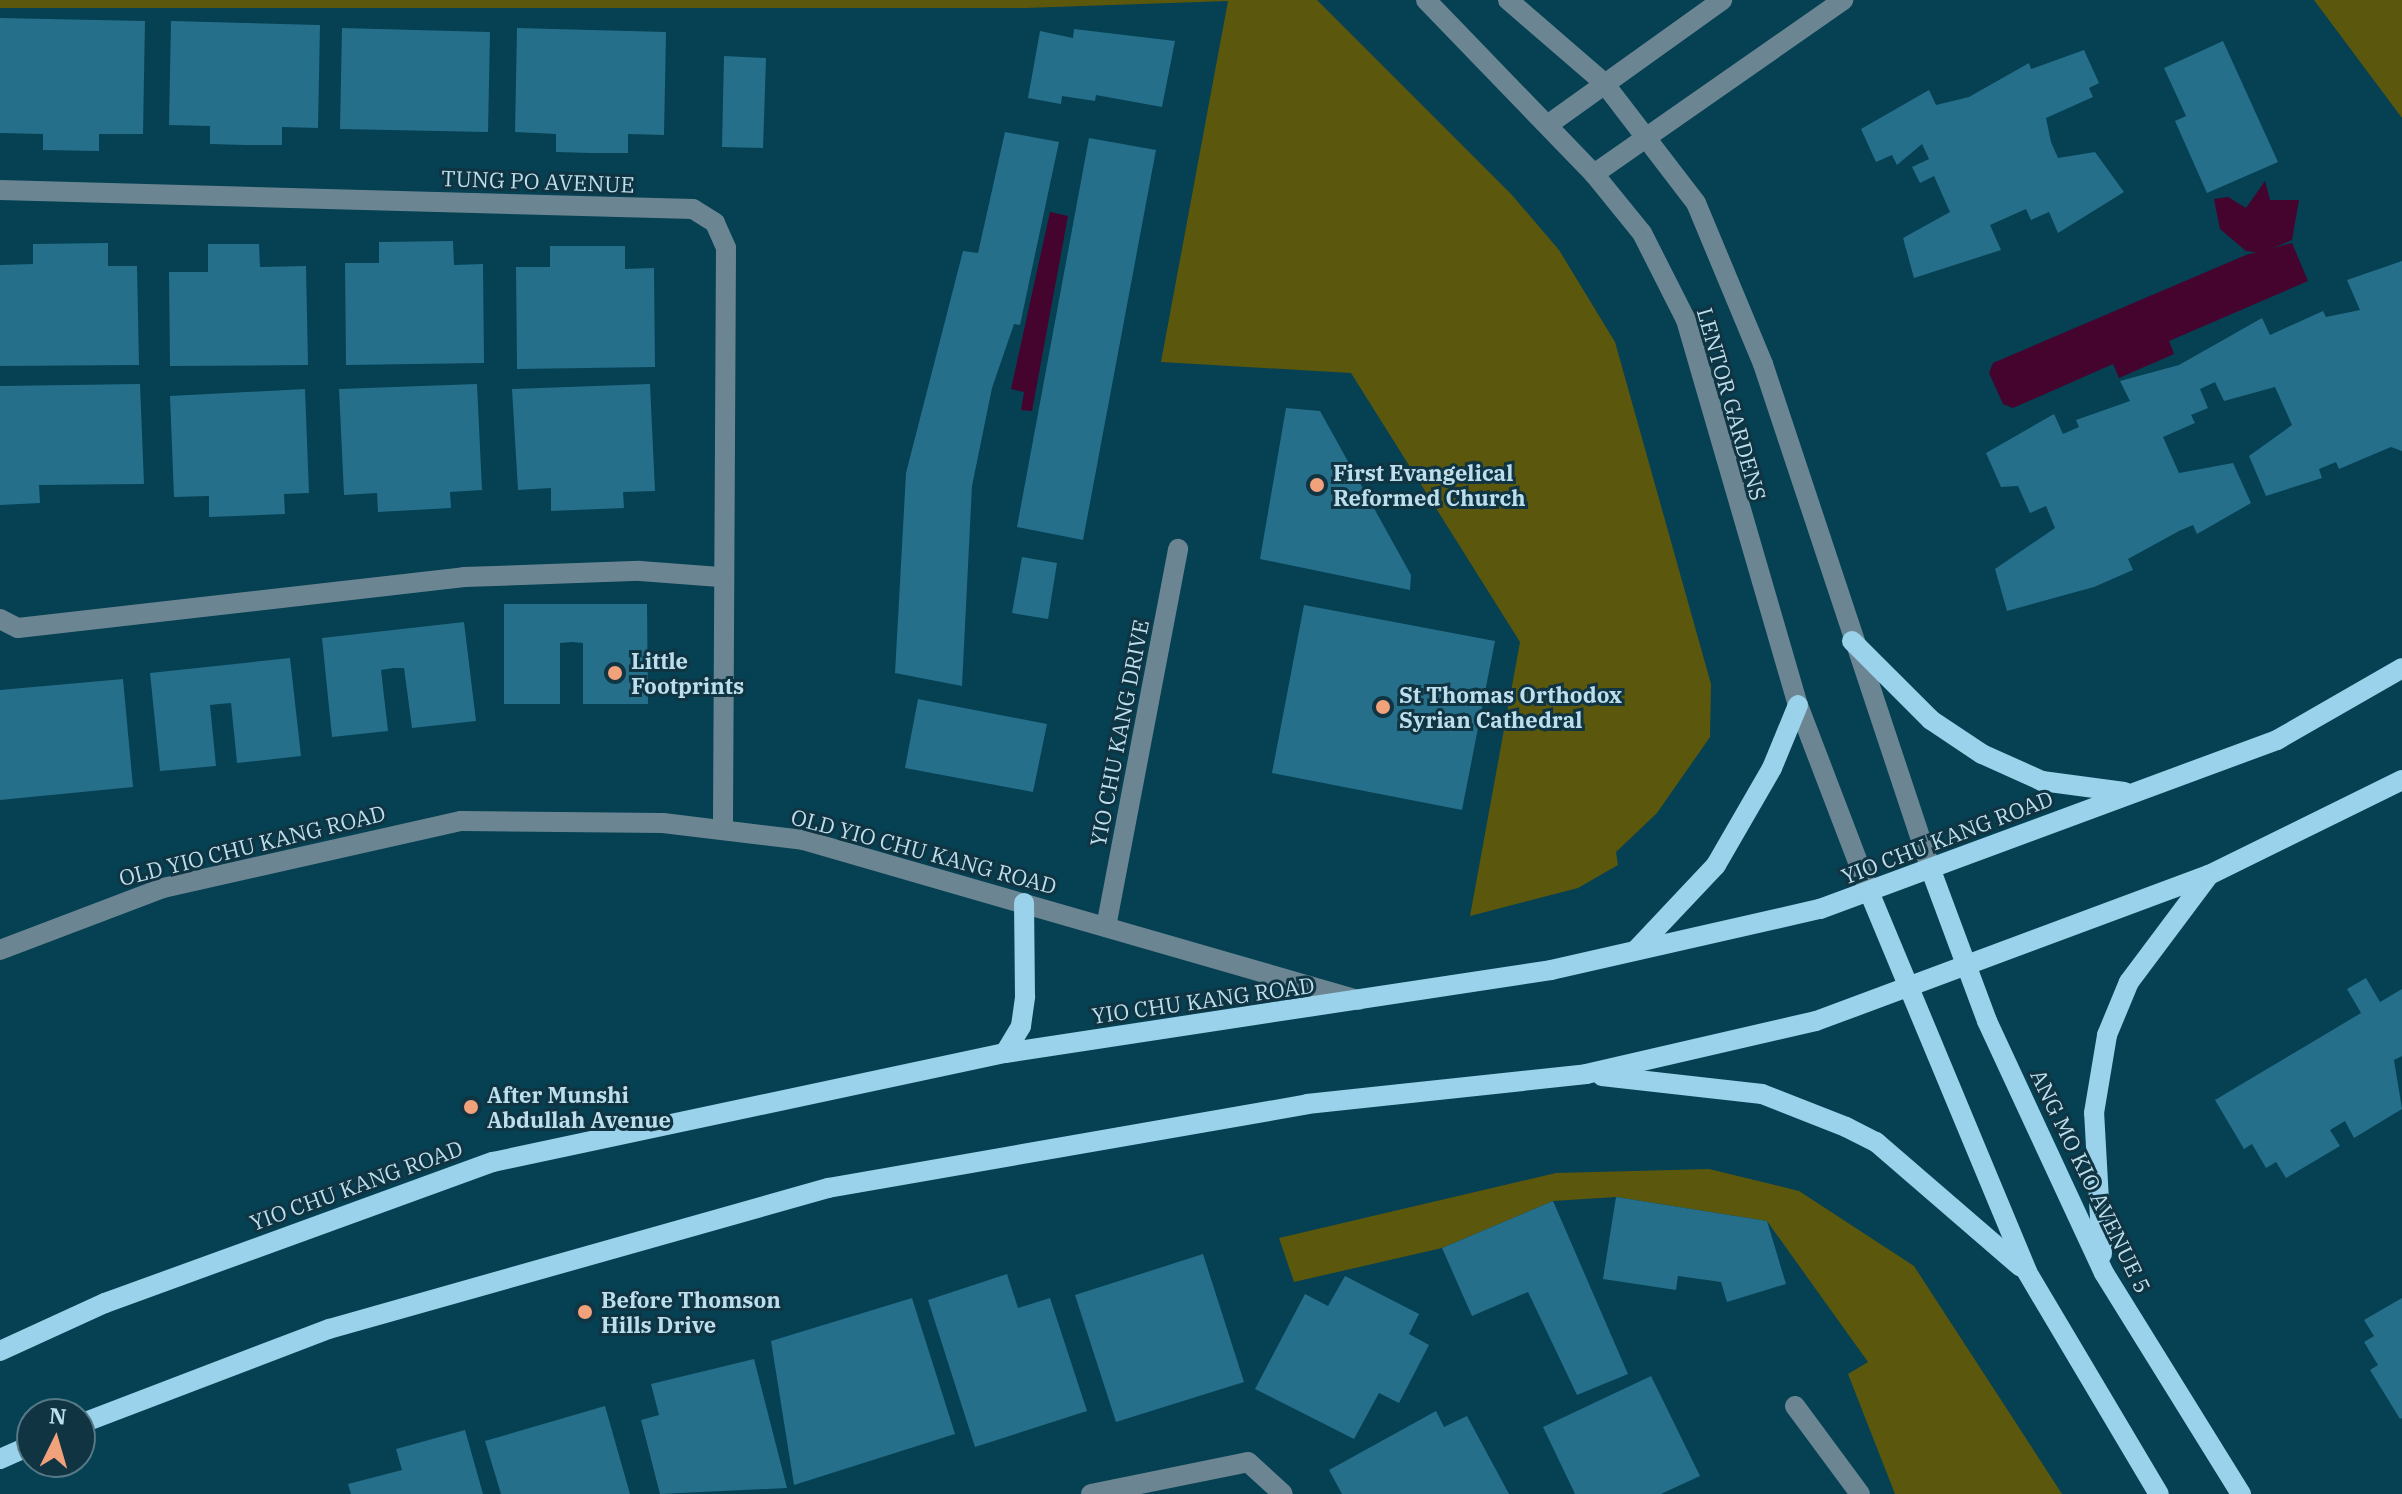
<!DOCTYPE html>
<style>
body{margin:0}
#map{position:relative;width:2402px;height:1494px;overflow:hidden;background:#054053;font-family:"IBM Plex Serif",serif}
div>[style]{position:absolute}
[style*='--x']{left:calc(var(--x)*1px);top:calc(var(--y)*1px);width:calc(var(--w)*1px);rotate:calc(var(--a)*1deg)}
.green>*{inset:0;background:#5b570d}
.water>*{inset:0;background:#44042e}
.building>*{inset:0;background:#256f8a}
.minor>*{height:20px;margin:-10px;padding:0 10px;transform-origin:10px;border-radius:10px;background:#6b8692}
.major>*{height:20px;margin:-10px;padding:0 10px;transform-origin:10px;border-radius:10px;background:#99d2ea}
.dots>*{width:22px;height:22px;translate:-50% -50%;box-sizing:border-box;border:4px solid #103442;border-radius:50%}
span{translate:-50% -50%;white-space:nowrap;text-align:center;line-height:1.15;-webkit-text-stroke:6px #103442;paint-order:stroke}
.street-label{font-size:22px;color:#bddeec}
.poi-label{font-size:22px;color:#bddeec;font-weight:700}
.left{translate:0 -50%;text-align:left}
.north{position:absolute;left:16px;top:1398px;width:80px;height:80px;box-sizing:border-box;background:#103442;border:2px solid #557886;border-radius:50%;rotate:5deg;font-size:22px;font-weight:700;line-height:32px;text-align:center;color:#bddeec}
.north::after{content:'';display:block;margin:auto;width:28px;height:36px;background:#f1a27b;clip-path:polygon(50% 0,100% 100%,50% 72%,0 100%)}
</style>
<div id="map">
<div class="green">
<div style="clip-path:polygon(0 0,1317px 0,1512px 195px,1559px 250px,1615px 342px,1711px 684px,1710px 737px,1657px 813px,1616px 852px,1618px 865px,1578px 888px,1470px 916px,1520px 642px,1351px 373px,1161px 362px,1228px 1px,1026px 8px,0 8px)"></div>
<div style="clip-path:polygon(2314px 0,2402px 0,2402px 118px)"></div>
<div style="clip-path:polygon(1709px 1169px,1799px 1191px,1914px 1266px,2062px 1494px,1895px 1494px,1848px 1374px,1868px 1362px,1767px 1221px,1616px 1197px,1553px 1201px,1442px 1248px,1294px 1282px,1279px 1238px,1556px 1173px)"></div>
</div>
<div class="water">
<div style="clip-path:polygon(2265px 181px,2270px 200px,2299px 200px,2292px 240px,2261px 253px,2246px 251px,2220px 229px,2214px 199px,2228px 197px,2246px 208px)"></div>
<div style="clip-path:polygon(1050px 212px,1068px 216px,1032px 411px,1021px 410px,1024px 392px,1011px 389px)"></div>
<div style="clip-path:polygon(2292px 243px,2308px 281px,2169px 341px,2174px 354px,2119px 378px,2113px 364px,2013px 408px,2003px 404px,1989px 373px,1993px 363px,2246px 255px)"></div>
</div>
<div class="building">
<div style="clip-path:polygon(0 18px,145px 21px,143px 134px,99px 134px,99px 151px,43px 150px,43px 134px,0 133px)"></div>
<div style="clip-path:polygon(171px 21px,320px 25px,318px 128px,282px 127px,282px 145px,245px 145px,210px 144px,210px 126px,169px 125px)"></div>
<div style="clip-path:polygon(342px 28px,490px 32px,488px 132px,340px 129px)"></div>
<div style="clip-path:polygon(517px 28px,666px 32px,664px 135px,628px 134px,628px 153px,591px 153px,556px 152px,556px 134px,515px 132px)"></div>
<div style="clip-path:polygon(1074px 29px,1175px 41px,1162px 107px,1096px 95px,1095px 101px,1062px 96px,1061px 104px,1028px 98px,1040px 31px,1073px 38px)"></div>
<div style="clip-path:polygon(2223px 41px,2278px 162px,2207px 193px,2175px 121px,2186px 116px,2164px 68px)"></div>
<div style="clip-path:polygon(2084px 50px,2099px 83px,2089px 88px,2093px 97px,2046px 118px,2051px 142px,2058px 158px,2095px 152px,2124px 192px,2058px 233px,2049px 212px,2031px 220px,2026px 209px,1990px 225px,2001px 250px,1914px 278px,1903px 238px,1950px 212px,1934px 176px,1920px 183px,1912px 167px,1929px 159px,1922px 144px,1897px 165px,1892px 155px,1876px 162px,1861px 129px,1929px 90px,1936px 105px,1969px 97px,2029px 63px,2031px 69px)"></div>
<div style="clip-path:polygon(724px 56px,766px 58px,763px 148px,722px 147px)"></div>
<div style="clip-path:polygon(1005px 132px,1059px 142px,1020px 325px,1014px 324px,992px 388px,972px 486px,962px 686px,895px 673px,906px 473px,963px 251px,978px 253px)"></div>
<div style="clip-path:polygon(1089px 138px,1156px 150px,1083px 540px,1017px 527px)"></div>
<div style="clip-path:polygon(453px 241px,454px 265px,483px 264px,484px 363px,346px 365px,345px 263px,379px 263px,379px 242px)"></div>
<div style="clip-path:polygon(108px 243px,108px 266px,137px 266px,139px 365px,0 366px,0 265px,33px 264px,33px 244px)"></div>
<div style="clip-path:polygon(208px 244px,259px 244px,260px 267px,306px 266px,308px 365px,170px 366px,169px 272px,208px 272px)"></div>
<div style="clip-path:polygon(550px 246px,625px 246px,625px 269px,654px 268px,655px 367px,517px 369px,516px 267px,550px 267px)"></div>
<div style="clip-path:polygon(2402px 261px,2402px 451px,2391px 447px,2339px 469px,2336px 462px,2319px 469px,2322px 478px,2266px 496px,2249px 456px,2292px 425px,2275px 387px,2224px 401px,2215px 382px,2200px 389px,2208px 408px,2191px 415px,2195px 423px,2163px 437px,2179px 473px,2233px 463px,2251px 503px,2197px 534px,2193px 525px,2179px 531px,2128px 559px,2133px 570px,2094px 587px,2007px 611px,1995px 569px,2055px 528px,2046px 506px,2030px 513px,2018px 486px,2001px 487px,1986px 453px,2054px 414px,2063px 434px,2079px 427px,2076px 420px,2130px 401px,2120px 381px,2179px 365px,2262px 318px,2270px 335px,2323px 311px,2326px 317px,2360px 310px,2347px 280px)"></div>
<div style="clip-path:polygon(140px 384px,144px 484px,39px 485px,40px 503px,0 505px,0 386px)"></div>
<div style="clip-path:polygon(477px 384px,482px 490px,450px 492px,451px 508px,378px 512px,377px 493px,344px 495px,339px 389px)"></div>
<div style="clip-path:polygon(650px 384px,655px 491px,623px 492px,624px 508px,551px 511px,551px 488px,518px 490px,512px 389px)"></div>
<div style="clip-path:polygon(305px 389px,309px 493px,284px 494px,285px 514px,209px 517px,209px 496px,174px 497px,170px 396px)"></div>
<div style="clip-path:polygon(1286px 408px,1320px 411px,1411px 575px,1410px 590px,1260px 559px)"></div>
<div style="clip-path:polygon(1022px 557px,1057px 563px,1048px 619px,1012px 613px)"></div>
<div style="clip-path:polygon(504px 604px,647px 604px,648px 704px,583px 704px,583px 643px,573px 642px,560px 643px,560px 704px,504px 704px)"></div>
<div style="clip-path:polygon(1304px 605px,1495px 641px,1462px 810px,1272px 773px)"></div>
<div style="clip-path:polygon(464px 622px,476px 721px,412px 728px,404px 668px,394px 668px,381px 670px,388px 731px,332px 737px,322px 638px)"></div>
<div style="clip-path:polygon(290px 658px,301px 756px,237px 763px,231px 703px,219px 704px,210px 705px,216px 766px,160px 771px,150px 673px)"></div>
<div style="clip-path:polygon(123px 679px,133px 787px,0 800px,0 690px)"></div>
<div style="clip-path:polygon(918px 699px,1047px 724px,1033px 792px,905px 768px)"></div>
<div style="clip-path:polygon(2366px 978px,2380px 1002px,2402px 989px,2402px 1056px,2394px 1060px,2402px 1109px,2354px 1138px,2345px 1121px,2330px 1130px,2340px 1146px,2286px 1178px,2276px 1162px,2266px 1168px,2252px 1144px,2244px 1149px,2215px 1100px,2361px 1013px,2347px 989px)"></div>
<div style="clip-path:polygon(1616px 1197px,1767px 1221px,1786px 1284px,1727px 1302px,1721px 1282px,1678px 1276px,1676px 1290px,1603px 1279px)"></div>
<div style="clip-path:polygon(1553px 1201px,1628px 1374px,1577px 1395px,1528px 1292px,1472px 1316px,1442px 1248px)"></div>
<div style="clip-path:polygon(1203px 1254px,1244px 1382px,1116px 1422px,1075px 1295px)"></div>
<div style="clip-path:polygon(1007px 1274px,1018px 1308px,1050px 1298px,1087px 1411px,975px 1447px,928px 1300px)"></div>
<div style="clip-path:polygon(1345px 1276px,1419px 1314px,1409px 1334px,1429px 1345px,1399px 1403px,1379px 1393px,1354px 1439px,1255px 1389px,1305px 1294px,1328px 1306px)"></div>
<div style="clip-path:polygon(912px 1298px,955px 1434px,794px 1485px,771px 1341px)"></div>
<div style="clip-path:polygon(2402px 1298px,2402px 1418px,2400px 1419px,2370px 1370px,2378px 1365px,2364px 1342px,2374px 1336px,2364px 1320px)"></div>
<div style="clip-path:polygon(754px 1359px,787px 1488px,660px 1494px,641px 1420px,659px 1415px,651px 1384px)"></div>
<div style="clip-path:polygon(1651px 1376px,1700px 1476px,1661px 1494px,1575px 1494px,1543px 1427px)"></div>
<div style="clip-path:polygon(605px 1406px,630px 1494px,501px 1494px,485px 1441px)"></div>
<div style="clip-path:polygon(1436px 1411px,1444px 1427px,1467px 1416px,1509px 1494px,1342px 1494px,1329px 1470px)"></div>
<div style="clip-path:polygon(465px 1430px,483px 1494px,351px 1494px,348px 1484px,402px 1470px,396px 1449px)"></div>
</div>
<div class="minor">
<div style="--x:1426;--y:0;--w:242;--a:46"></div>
<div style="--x:1594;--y:174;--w:76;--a:50.9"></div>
<div style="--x:1642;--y:233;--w:97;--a:63.2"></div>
<div style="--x:1686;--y:320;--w:401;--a:73.8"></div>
<div style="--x:1798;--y:705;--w:202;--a:69.1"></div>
<div style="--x:1508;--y:0;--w:127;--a:40.8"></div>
<div style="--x:1604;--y:83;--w:151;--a:52.5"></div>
<div style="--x:1696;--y:203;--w:174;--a:67.4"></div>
<div style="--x:1763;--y:364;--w:536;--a:71.63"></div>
<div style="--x:1549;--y:124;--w:213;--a:-35.6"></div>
<div style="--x:1594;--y:174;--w:304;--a:-34.9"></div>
<div style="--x:0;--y:190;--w:693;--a:1.57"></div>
<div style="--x:693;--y:209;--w:26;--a:32"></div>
<div style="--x:715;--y:223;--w:27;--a:66"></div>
<div style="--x:726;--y:248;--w:580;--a:90.3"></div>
<div style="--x:0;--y:619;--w:20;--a:27"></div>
<div style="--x:18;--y:628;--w:449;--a:-6.5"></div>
<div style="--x:464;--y:577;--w:176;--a:-2"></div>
<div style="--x:640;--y:571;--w:80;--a:4.3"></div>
<div style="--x:1106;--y:927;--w:385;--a:-79.2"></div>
<div style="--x:0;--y:950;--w:174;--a:-20.8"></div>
<div style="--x:163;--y:888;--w:305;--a:-12.7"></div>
<div style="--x:461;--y:821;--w:202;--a:0.6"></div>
<div style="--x:663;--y:823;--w:141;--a:6.9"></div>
<div style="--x:803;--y:840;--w:578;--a:16.08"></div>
<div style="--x:1795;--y:1406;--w:109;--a:53.5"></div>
<div style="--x:1091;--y:1494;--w:160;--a:-11.5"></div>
<div style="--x:1248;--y:1462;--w:47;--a:42.4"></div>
</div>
<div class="major">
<div style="--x:1852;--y:641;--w:112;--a:45"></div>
<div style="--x:1931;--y:720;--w:61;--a:33.7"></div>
<div style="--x:1982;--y:754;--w:66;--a:24.2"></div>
<div style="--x:2042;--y:781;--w:83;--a:7.6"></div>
<div style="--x:1932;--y:873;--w:158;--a:69.6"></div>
<div style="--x:1987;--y:1021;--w:278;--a:65.1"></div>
<div style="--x:2104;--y:1273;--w:260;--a:58.2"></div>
<div style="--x:1870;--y:894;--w:409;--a:67.4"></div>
<div style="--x:2027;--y:1272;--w:258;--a:59.3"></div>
<div style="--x:1636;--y:950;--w:117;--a:-46.7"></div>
<div style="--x:1716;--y:865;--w:112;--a:-60"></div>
<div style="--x:1772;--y:768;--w:68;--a:-67.6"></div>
<div style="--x:1005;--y:1053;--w:31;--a:-59"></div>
<div style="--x:1021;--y:1026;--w:30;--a:-82"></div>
<div style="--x:1025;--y:996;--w:93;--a:-90.6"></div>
<div style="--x:1602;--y:1076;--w:161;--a:6.4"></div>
<div style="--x:1762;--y:1094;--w:90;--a:21.4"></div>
<div style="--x:1846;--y:1127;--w:34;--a:27"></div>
<div style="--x:1876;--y:1142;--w:191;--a:40.8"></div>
<div style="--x:2102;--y:1254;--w:141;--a:-93.2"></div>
<div style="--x:2094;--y:1113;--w:79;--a:-80.5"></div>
<div style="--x:2107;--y:1035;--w:57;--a:-67.5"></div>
<div style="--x:2129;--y:982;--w:134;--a:-53.2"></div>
<div style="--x:0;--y:1351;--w:115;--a:-24.6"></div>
<div style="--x:105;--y:1303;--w:413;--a:-20"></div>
<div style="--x:493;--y:1162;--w:523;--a:-12.02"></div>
<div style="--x:1005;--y:1053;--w:552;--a:-8.64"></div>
<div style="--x:1551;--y:970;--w:276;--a:-12.8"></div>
<div style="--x:1820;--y:909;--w:487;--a:-20.3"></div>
<div style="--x:2277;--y:740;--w:144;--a:-29.9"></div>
<div style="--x:80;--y:1424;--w:267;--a:-20.9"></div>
<div style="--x:329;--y:1329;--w:519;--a:-15.78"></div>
<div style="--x:828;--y:1188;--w:486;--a:-9.9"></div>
<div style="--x:1307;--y:1104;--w:281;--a:-6.1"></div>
<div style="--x:1586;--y:1074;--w:236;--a:-13"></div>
<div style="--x:1816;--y:1021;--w:419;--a:-20.4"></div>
<div style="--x:2209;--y:875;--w:215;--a:-26.2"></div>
<div style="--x:0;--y:1459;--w:35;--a:-24"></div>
</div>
<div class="dots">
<div style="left:1317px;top:485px;background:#f1a27b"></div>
<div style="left:615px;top:673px;background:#f1a27b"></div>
<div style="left:1383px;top:707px;background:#f1a27b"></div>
<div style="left:471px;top:1107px;background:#f1a27b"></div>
<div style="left:585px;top:1312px;background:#f1a27b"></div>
</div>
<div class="street-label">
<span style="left:538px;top:181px;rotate:2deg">TUNG PO AVENUE</span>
<span style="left:1732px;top:404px;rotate:74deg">LENTOR GARDENS</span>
<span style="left:1119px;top:733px;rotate:-79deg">YIO CHU KANG DRIVE</span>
<span style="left:1947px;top:837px;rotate:-21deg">YIO CHU KANG ROAD</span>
<span style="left:252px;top:845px;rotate:-14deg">OLD YIO CHU KANG ROAD</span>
<span style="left:924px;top:851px;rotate:15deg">OLD YIO CHU KANG ROAD</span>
<span style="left:1203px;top:1000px;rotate:-8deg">YIO CHU KANG ROAD</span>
<span style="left:2091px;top:1181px;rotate:64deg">ANG MO KIO AVENUE 5</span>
<span style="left:356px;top:1185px;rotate:-20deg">YIO CHU KANG ROAD</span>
</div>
<div class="poi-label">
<span class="left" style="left:1333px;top:485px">First Evangelical<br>Reformed Church</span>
<span class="left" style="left:631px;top:673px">Little<br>Footprints</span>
<span class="left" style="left:1399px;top:707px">St Thomas Orthodox<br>Syrian Cathedral</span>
<span class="left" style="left:487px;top:1107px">After Munshi<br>Abdullah Avenue</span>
<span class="left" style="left:601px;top:1312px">Before Thomson<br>Hills Drive</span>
</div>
<div class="north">N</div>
</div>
